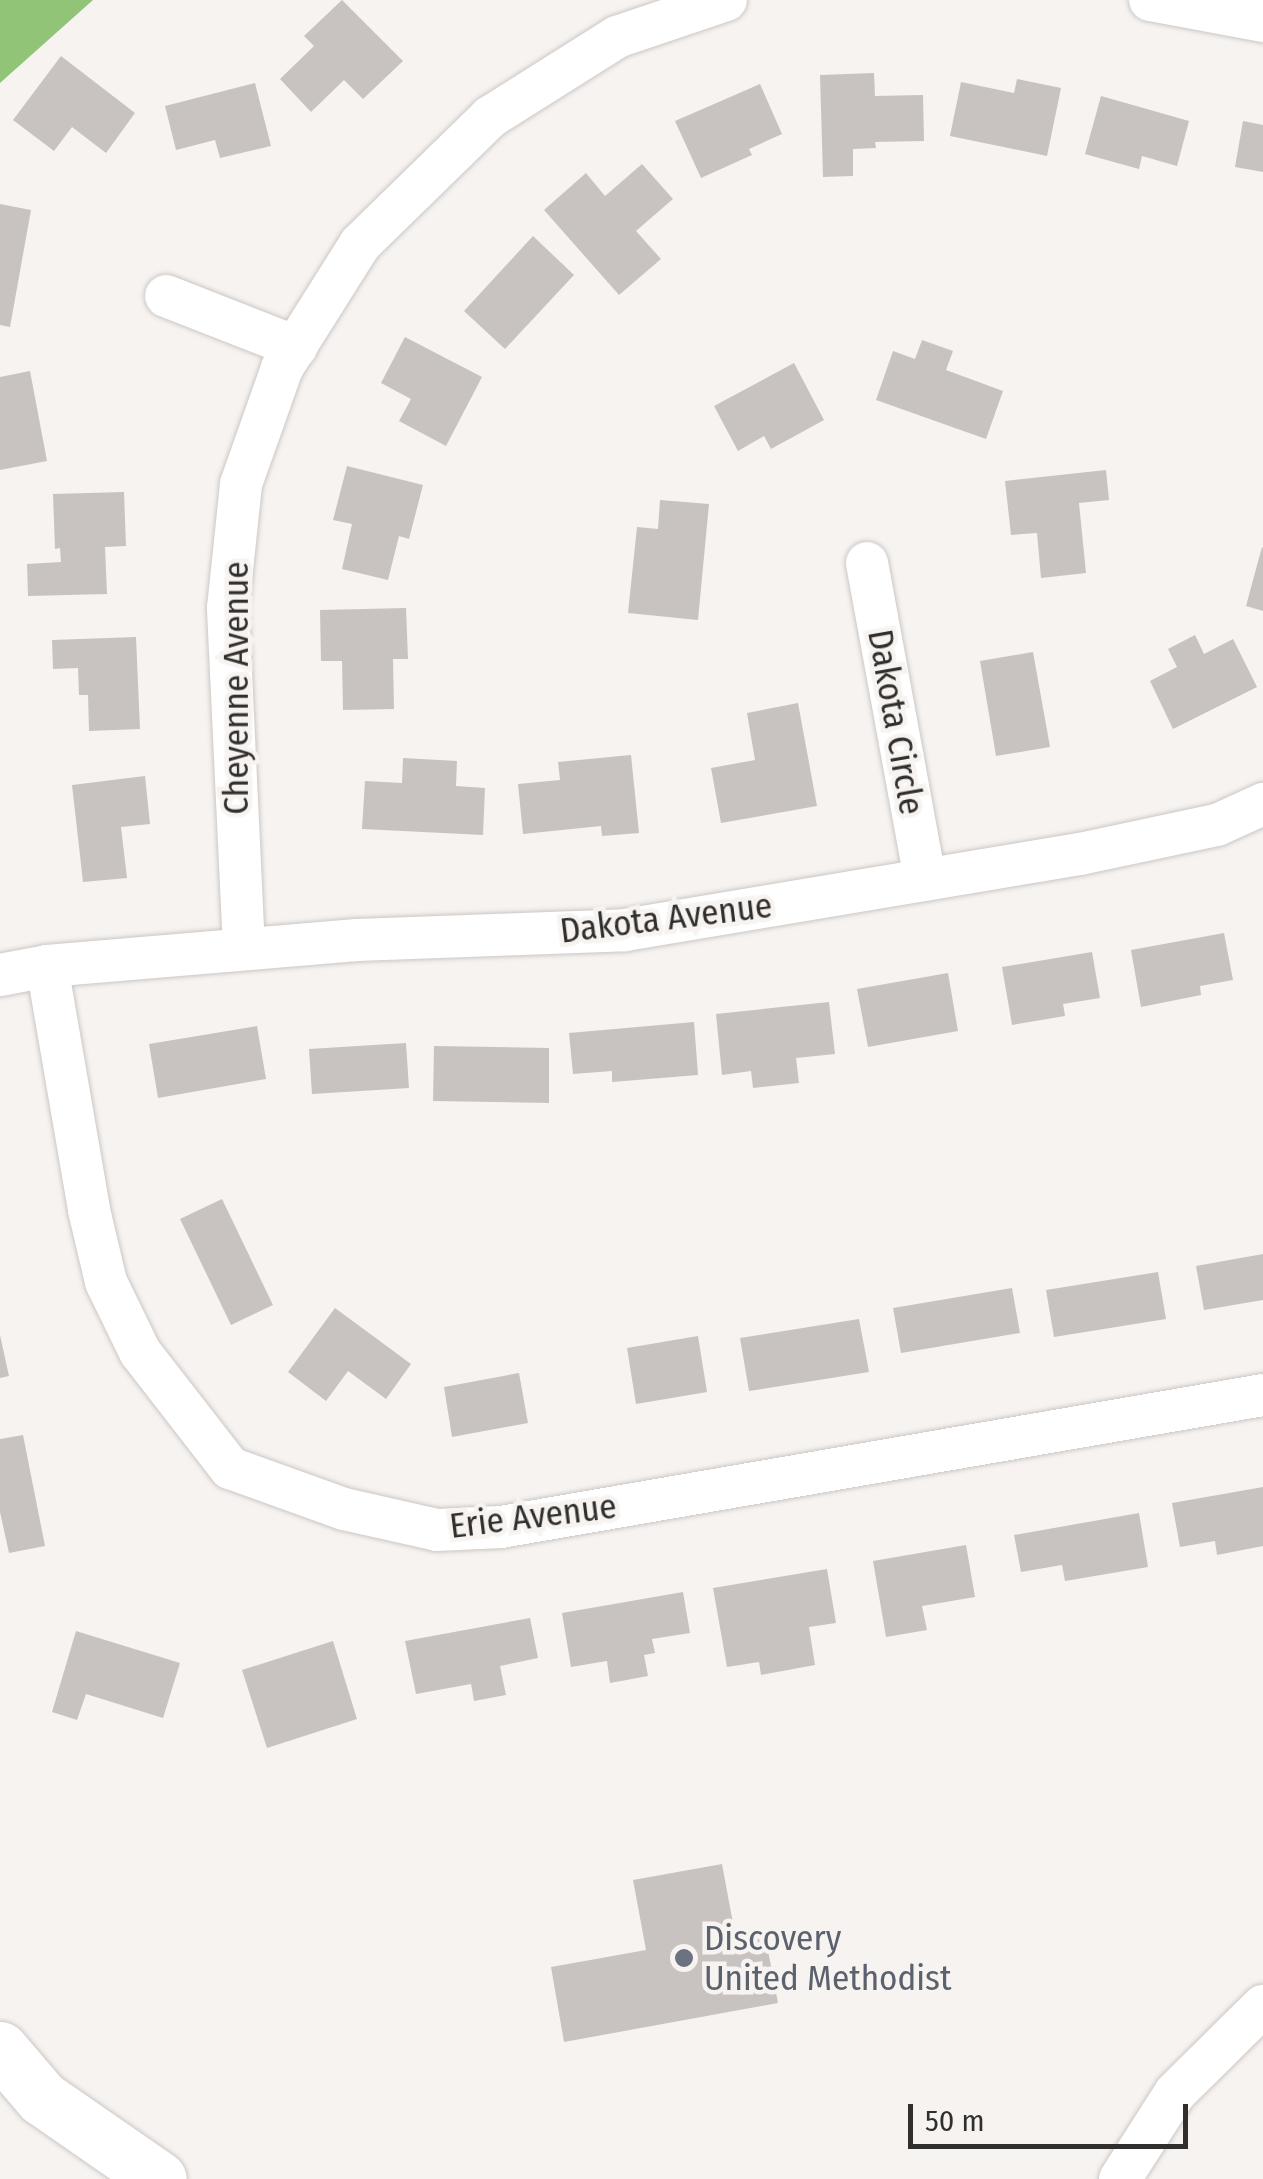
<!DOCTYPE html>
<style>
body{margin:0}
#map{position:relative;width:1263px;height:2179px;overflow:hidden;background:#f7f3f0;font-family:"Fira Sans Condensed",sans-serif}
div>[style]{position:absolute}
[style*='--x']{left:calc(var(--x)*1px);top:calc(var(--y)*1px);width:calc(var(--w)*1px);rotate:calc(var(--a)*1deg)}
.forest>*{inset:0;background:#91c476}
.building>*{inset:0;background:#c8c3c1}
.roads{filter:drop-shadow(0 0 2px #cbc7c4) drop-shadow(0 0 2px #cbc7c4)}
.minor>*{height:42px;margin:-21px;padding:0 21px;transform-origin:21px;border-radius:21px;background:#fff}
.tertiary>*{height:55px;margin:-27.5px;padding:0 27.5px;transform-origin:27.5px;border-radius:27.5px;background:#fff}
.dots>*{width:28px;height:28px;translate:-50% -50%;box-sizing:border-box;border:5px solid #f7f3f0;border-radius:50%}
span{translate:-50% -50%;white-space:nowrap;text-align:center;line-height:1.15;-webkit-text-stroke:9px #f7f3f0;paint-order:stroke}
.street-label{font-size:35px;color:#302f2d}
.worship-label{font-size:35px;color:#5b616d}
.left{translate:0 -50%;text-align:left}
.scale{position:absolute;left:908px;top:2104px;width:280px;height:45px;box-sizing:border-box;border:5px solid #302f2d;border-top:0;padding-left:12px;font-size:30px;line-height:35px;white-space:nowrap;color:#302f2d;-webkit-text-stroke:8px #f7f3f0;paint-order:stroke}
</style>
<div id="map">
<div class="forest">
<div style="clip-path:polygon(0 0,93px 0,0 83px)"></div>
</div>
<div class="building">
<div style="clip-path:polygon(342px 0,403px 61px,363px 99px,344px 80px,311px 112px,280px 79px,314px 46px,304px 36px)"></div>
<div style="clip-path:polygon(61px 56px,135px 113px,106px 153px,72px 127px,54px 151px,13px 120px)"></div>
<div style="clip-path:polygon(874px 73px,875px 96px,923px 95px,924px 141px,875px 142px,876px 148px,853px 149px,853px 176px,823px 177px,820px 75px)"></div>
<div style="clip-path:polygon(1017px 79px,1061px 88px,1047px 156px,950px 136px,961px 82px,1014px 93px)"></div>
<div style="clip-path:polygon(255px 83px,271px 146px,220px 158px,215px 140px,176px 150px,165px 106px)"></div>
<div style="clip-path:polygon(760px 84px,782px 134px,749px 149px,752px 155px,701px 178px,675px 121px)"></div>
<div style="clip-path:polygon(1101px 96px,1189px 121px,1177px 166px,1142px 156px,1139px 169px,1085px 154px)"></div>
<div style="clip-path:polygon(1243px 121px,1263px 125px,1263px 172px,1235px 167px)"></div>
<div style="clip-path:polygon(642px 164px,673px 199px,636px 231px,661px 259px,619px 295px,544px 210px,586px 173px,605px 196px)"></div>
<div style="clip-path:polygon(0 204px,31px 210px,10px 327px,0 325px)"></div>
<div style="clip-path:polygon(533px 236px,574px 275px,505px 349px,464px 311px)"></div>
<div style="clip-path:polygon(405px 337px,482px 377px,446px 446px,399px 421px,411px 399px,381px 383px)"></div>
<div style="clip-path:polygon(922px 340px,953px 351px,946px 370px,1003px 391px,986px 439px,876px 400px,893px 351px,915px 359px)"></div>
<div style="clip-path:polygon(794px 363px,824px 420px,771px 449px,764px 436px,738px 451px,714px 406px)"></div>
<div style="clip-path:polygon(30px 371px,47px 461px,0 470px,0 377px)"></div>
<div style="clip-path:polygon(347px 466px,423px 485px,409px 539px,399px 536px,388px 580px,342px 569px,352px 524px,333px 520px)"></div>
<div style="clip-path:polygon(1106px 470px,1109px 500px,1079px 503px,1086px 573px,1041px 578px,1037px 533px,1011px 535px,1005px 481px)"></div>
<div style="clip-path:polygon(124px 492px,126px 546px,105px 547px,107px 594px,28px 596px,27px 564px,61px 562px,60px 548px,55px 549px,53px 494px)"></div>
<div style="clip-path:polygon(660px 500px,709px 504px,698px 620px,628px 613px,637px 527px,658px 529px)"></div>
<div style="clip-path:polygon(1262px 547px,1263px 548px,1263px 611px,1246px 606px)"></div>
<div style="clip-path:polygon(406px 608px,408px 659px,393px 659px,394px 709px,343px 710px,342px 661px,321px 661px,320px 610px)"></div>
<div style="clip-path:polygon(1195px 635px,1204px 654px,1233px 639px,1257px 687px,1173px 729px,1150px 681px,1177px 667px,1168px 649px)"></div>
<div style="clip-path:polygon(136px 637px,140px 729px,89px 731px,88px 695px,79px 695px,78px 668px,53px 669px,52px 640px)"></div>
<div style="clip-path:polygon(1033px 652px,1050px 747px,996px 756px,980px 661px)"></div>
<div style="clip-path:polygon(798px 703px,817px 806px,721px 823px,711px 768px,755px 760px,747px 713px)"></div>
<div style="clip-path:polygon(631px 755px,639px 833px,602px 836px,601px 826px,523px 834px,518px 784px,560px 780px,558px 762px)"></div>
<div style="clip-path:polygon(403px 758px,457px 761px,456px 786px,485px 788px,483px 835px,362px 829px,365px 781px,402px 783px)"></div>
<div style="clip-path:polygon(145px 776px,150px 824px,121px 827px,127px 878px,83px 882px,72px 785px)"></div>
<div style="clip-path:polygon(1224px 933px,1233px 980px,1200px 986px,1201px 995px,1141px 1007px,1131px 950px)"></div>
<div style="clip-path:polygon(1092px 952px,1100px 998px,1063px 1004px,1065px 1016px,1012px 1025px,1002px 967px)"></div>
<div style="clip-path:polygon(948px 973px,958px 1031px,868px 1047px,857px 989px)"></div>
<div style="clip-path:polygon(829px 1002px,835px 1054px,796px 1058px,799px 1083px,753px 1088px,751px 1071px,722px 1075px,716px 1014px)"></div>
<div style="clip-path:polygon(694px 1022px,698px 1075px,612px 1082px,612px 1071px,573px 1074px,569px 1033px)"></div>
<div style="clip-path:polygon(257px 1026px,266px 1079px,158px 1098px,149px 1044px)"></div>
<div style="clip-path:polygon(406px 1043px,409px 1088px,312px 1094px,309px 1049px)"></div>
<div style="clip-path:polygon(434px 1046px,549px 1048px,549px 1103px,433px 1101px)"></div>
<div style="clip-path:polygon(222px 1199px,273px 1305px,231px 1325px,180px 1219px)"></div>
<div style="clip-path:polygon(1263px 1254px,1263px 1300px,1204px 1310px,1196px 1266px)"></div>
<div style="clip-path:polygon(1158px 1272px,1166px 1319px,1054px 1337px,1046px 1290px)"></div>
<div style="clip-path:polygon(1012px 1288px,1020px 1333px,901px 1353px,893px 1308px)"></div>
<div style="clip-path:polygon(335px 1308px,411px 1364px,386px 1399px,348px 1371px,326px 1401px,288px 1372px)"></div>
<div style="clip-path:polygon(859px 1319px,869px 1372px,749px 1391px,740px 1338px)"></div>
<div style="clip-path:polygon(0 1335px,9px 1376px,0 1378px)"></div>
<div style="clip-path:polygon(698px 1336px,707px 1392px,636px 1404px,627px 1348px)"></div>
<div style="clip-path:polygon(519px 1373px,528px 1423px,452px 1437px,444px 1387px)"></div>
<div style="clip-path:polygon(23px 1435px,45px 1546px,9px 1553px,0 1512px,0 1439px)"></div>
<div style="clip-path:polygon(1263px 1487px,1263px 1546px,1217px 1555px,1215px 1541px,1180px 1547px,1172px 1503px)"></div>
<div style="clip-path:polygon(1139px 1513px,1148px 1567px,1065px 1581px,1062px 1565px,1021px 1572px,1014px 1535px)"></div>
<div style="clip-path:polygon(966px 1545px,975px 1597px,922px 1606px,927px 1630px,886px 1637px,873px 1561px)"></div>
<div style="clip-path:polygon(827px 1569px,836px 1623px,809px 1627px,815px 1665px,761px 1675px,759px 1662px,727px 1667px,713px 1588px)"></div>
<div style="clip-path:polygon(683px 1592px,690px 1633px,652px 1639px,655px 1653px,644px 1655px,648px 1676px,610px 1683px,607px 1661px,571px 1667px,562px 1613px)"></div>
<div style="clip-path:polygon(530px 1618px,538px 1658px,500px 1666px,506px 1695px,474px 1701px,471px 1684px,416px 1694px,405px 1641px)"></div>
<div style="clip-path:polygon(76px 1631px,180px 1663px,163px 1718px,86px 1694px,77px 1720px,52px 1712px)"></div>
<div style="clip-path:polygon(333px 1641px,357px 1719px,267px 1748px,242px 1670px)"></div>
<div style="clip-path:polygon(722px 1864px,735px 1934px,764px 1929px,778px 2003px,564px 2042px,551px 1967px,646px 1950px,633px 1880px)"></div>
</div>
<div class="roads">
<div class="minor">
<div style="--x:1150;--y:0;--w:115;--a:10.5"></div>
<div style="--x:166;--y:296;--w:140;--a:21.4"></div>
<div style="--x:867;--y:563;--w:322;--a:79.6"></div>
<div style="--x:244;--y:949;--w:341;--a:-92.7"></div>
<div style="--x:228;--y:608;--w:125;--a:-84"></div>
<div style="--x:241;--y:484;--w:123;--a:-70.5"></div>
<div style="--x:282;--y:368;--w:146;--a:-57.8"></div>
<div style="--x:360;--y:244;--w:182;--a:-44.3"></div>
<div style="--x:490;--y:117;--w:150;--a:-32.2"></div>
<div style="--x:617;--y:37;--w:115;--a:-18.7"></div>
<div style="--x:47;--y:966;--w:248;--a:80.2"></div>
<div style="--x:89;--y:1210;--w:74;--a:76.7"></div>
<div style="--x:106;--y:1282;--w:78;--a:64.1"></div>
<div style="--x:140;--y:1352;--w:147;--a:52.2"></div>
<div style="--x:230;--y:1468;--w:121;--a:19.8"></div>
<div style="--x:344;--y:1509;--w:95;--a:12.7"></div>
<div style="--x:437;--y:1530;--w:64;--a:-2.7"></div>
<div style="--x:501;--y:1527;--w:773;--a:-9.83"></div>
<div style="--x:0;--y:975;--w:48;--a:-10.8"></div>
<div style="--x:47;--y:966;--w:311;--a:-4.8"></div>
<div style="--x:357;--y:940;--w:268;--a:-2.1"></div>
<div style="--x:625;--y:930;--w:461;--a:-9.5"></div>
<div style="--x:1080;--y:854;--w:140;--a:-12"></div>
<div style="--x:1217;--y:825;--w:51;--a:-24.5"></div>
<div style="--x:1120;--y:2179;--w:102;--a:-57.4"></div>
<div style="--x:1175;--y:2093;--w:124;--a:-44.7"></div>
</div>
<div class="tertiary">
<div style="--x:0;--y:2049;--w:65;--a:49.4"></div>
<div style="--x:42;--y:2098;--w:142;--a:34.7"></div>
</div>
</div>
<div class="dots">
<div style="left:684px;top:1958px;background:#6b7280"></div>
</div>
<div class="street-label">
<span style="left:236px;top:688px;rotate:-90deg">Cheyenne Avenue</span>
<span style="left:896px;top:722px;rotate:80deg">Dakota Circle</span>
<span style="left:666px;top:918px;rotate:-7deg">Dakota Avenue</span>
<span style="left:533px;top:1516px;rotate:-7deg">Erie Avenue</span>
</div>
<div class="worship-label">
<span class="left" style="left:704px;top:1958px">Discovery<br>United Methodist</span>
</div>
<div class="scale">50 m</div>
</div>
